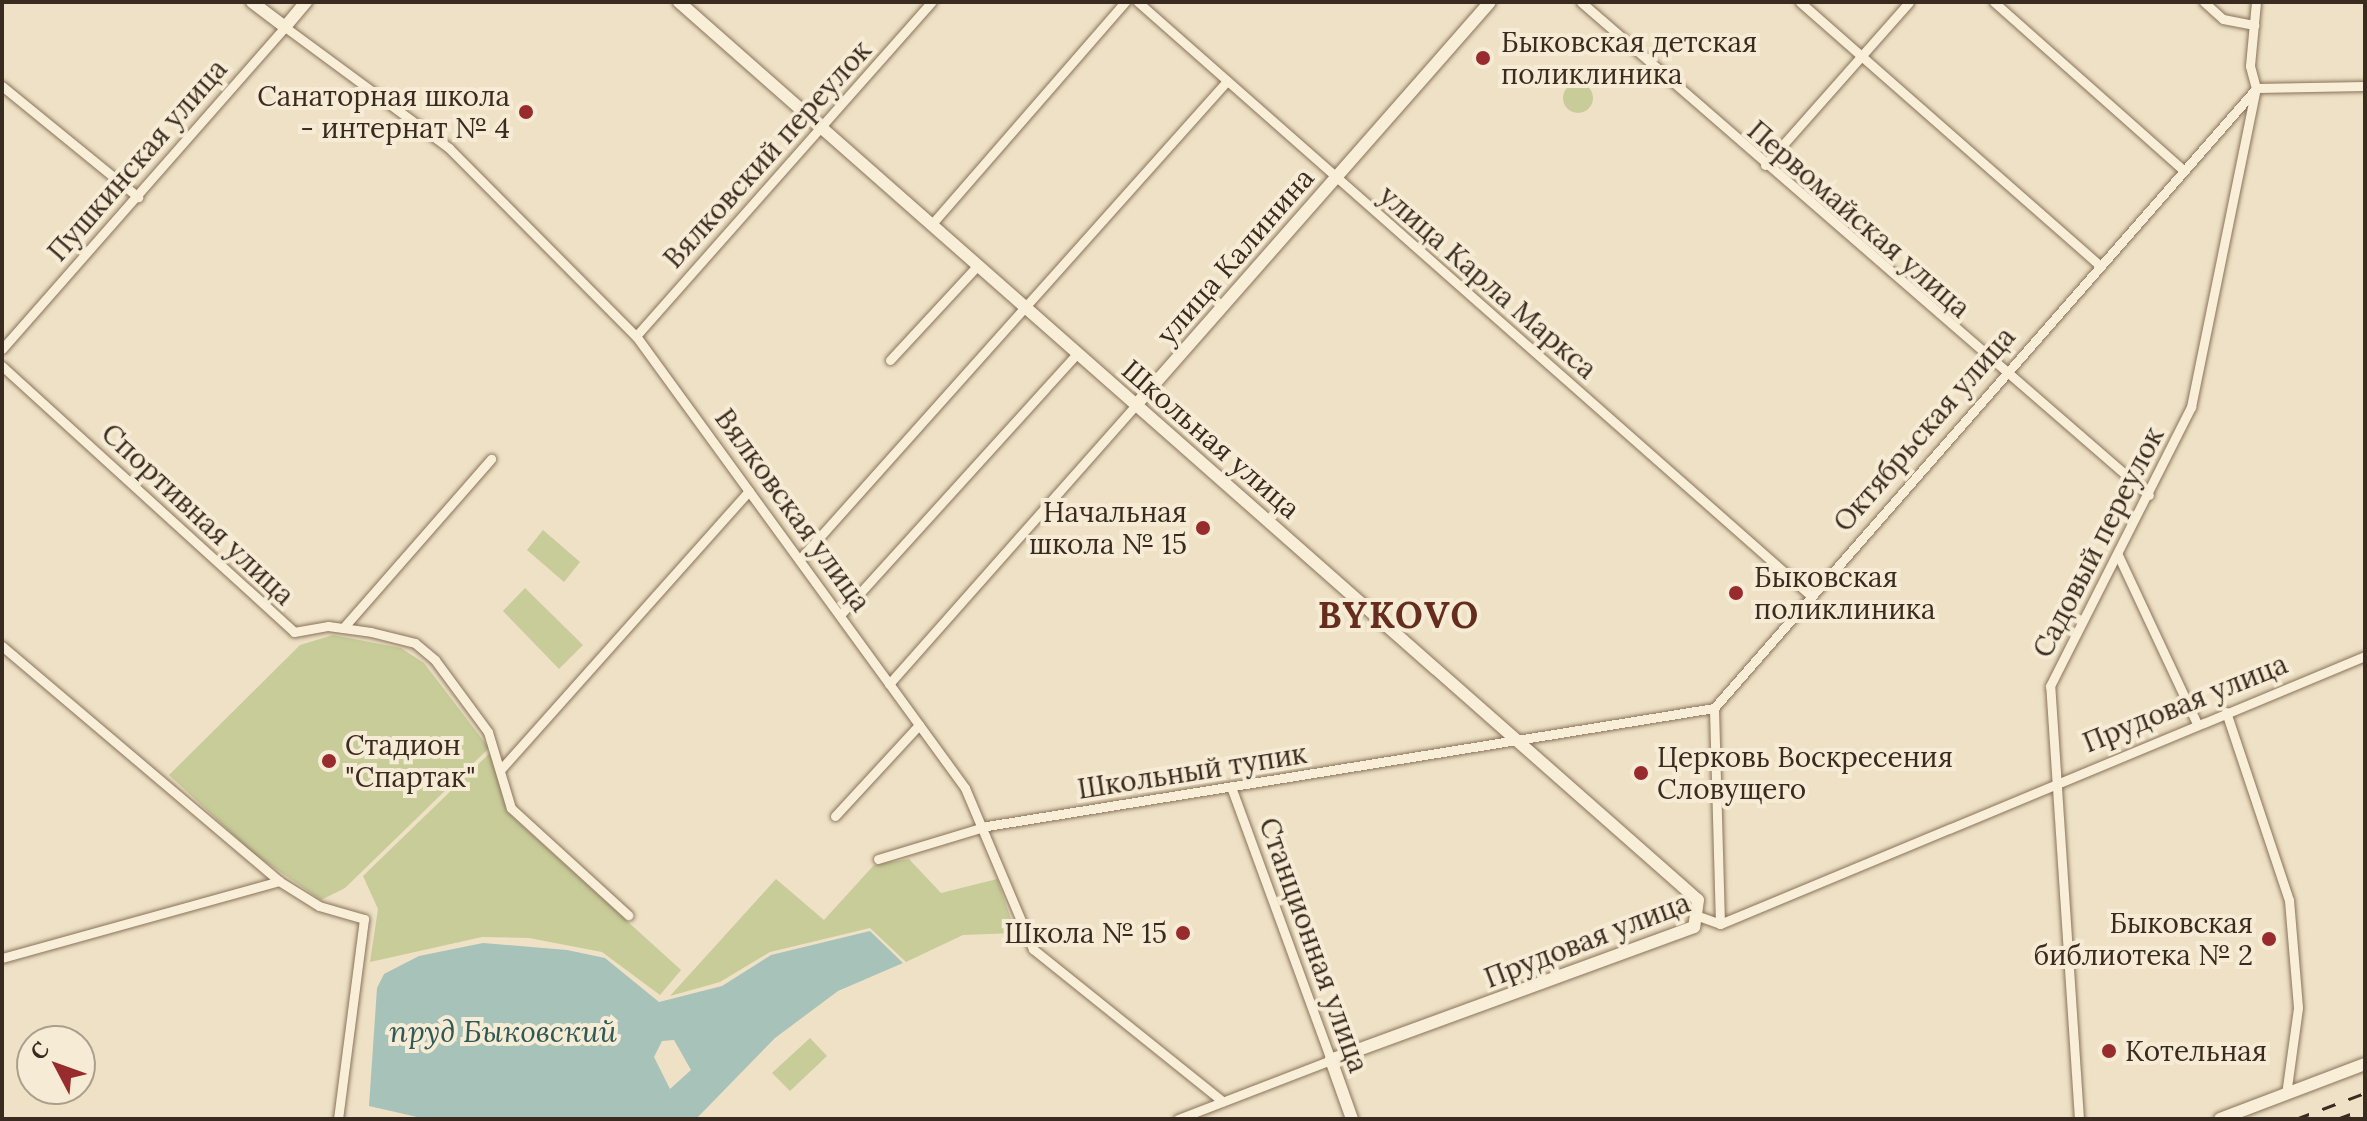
<!DOCTYPE html>
<meta charset="utf-8">
<style>
body{margin:0}
#map{position:relative;width:2367px;height:1121px;overflow:hidden;background:#eee1c5;font-family:Lora,serif}
div>[style]{position:absolute}
[style*='--x']{left:calc(var(--x)*1px);top:calc(var(--y)*1px);width:calc(var(--w)*1px);rotate:calc(var(--a)*1deg)}
.green>*{inset:0;background:#c7cc99}
.round{border-radius:50%}
.water>*{inset:0;background:#a7c2b9}
.roads{filter:drop-shadow(0 0 2px #89735b) drop-shadow(0 0 2px #89735b)}
.street>*{height:9px;margin:-4.5px;padding:0 4.5px;transform-origin:4.5px;border-radius:4.5px;background:#f9efd9}
.secondary>*{height:12px;margin:-6px;padding:0 6px;transform-origin:6px;border-radius:6px;background:#f9efd9}
.rail>*{height:3px;margin-top:-1.5px;transform-origin:0;background:repeating-linear-gradient(90deg,#392b1f 0 14px,transparent 0 28px)}
.dots>*{width:22px;height:22px;translate:-50% -50%;box-sizing:border-box;border:4px solid #f6ecd5;border-radius:50%}
span{translate:-50% -50%;white-space:nowrap;text-align:center;line-height:1.15;-webkit-text-stroke:8px #f6ecd5;paint-order:stroke}
.poi-label{font-size:28px;color:#392b1f}
.left{translate:0 -50%;text-align:left}
.right{translate:-100% -50%;text-align:right}
.street-label{font-size:28px;color:#392b1f}
.water-label{font-size:30px;color:#2e5956;font-style:italic}
.district-label{font-size:36px;color:#662c1e;font-weight:700;letter-spacing:2px}
.frame{position:absolute;inset:0;border:4px solid #392b1f;pointer-events:none}
.north{position:absolute;left:16px;top:1025px;width:80px;height:80px;box-sizing:border-box;background:#f6ecd5;border:2px solid #aa9f8c;border-radius:50%;rotate:311deg;font-size:22px;font-weight:700;line-height:32px;text-align:center;color:#392b1f}
.north::after{content:'';display:block;margin:auto;width:28px;height:36px;background:#982b2e;clip-path:polygon(50% 0,100% 100%,50% 72%,0 100%)}
</style>
<div id="map">
<div class="green">
<div class="round" style="left:1563px;top:83px;width:30px;height:30px"></div>
<div style="clip-path:polygon(543px 530px,580px 562px,564px 582px,527px 550px)"></div>
<div style="clip-path:polygon(525px 588px,583px 645px,559px 669px,503px 611px)"></div>
<div style="clip-path:polygon(333px 635px,401px 648px,424px 663px,489px 748px,345px 888px,321px 900px,253px 853px,169px 775px,300px 645px)"></div>
<div style="clip-path:polygon(491px 752px,507px 812px,681px 970px,660px 995px,602px 952px,529px 938px,482px 937px,370px 962px,378px 909px,363px 876px)"></div>
<div style="clip-path:polygon(909px 859px,941px 893px,997px 879px,1016px 933px,963px 935px,906px 962px,870px 928px,770px 952px,720px 982px,670px 996px,776px 879px,824px 920px,874px 865px)"></div>
<div style="clip-path:polygon(810px 1038px,827px 1056px,790px 1091px,772px 1073px)"></div>
</div>
<div class="water">
<div style="clip-path:polygon(evenodd,870px 931px,903px 963px,838px 991px,775px 1038px,696px 1119px,426px 1119px,369px 1106px,377px 988px,384px 974px,419px 956px,483px 943px,567px 950px,605px 958px,659px 1002px,722px 986px,771px 955px,870px 931px,674px 1040px,691px 1070px,670px 1089px,654px 1057px,662px 1041px,674px 1040px)"></div>
</div>
<div class="roads">
<div class="street">
<div style="--x:1138;--y:2;--w:895;--a:41.42"></div>
<div style="--x:1581;--y:2;--w:752;--a:40.96"></div>
<div style="--x:1800;--y:2;--w:397;--a:41.3"></div>
<div style="--x:1994;--y:2;--w:251;--a:41.6"></div>
<div style="--x:2204;--y:2;--w:25;--a:42"></div>
<div style="--x:2223;--y:19;--w:32;--a:11"></div>
<div style="--x:2256;--y:2;--w:64;--a:95.4"></div>
<div style="--x:2250;--y:66;--w:23;--a:75"></div>
<div style="--x:2;--y:86;--w:176;--a:39.2"></div>
<div style="--x:2256;--y:88;--w:109;--a:-1.1"></div>
<div style="--x:1765;--y:165;--w:217;--a:-48.5"></div>
<div style="--x:931;--y:225;--w:296;--a:-49"></div>
<div style="--x:636;--y:336;--w:446;--a:-48.5"></div>
<div style="--x:2;--y:349;--w:429;--a:-48.7"></div>
<div style="--x:285;--y:27;--w:204;--a:36.4"></div>
<div style="--x:449;--y:148;--w:265;--a:45.2"></div>
<div style="--x:636;--y:336;--w:559;--a:53.95"></div>
<div style="--x:965;--y:788;--w:175;--a:67.1"></div>
<div style="--x:1033;--y:949;--w:243;--a:38.8"></div>
<div style="--x:890;--y:360;--w:128;--a:-47.2"></div>
<div style="--x:2;--y:366;--w:395;--a:42.3"></div>
<div style="--x:294;--y:632;--w:35;--a:-10"></div>
<div style="--x:328;--y:626;--w:43;--a:7.9"></div>
<div style="--x:371;--y:632;--w:45;--a:14"></div>
<div style="--x:415;--y:643;--w:26;--a:40"></div>
<div style="--x:435;--y:660;--w:89;--a:53.6"></div>
<div style="--x:488;--y:732;--w:79;--a:73.2"></div>
<div style="--x:511;--y:808;--w:159;--a:42.4"></div>
<div style="--x:2118;--y:555;--w:187;--a:64.9"></div>
<div style="--x:800;--y:559;--w:641;--a:-48.23"></div>
<div style="--x:840;--y:615;--w:353;--a:-47.8"></div>
<div style="--x:343;--y:628;--w:225;--a:-48.8"></div>
<div style="--x:2;--y:646;--w:363;--a:40.3"></div>
<div style="--x:279;--y:881;--w:47;--a:32"></div>
<div style="--x:319;--y:906;--w:47;--a:16.1"></div>
<div style="--x:364;--y:919;--w:202;--a:97.4"></div>
<div style="--x:889;--y:684;--w:373;--a:-48.5"></div>
<div style="--x:2226;--y:712;--w:198;--a:71.5"></div>
<div style="--x:2289;--y:900;--w:108;--a:85.2"></div>
<div style="--x:2298;--y:1008;--w:87;--a:97.9"></div>
<div style="--x:502;--y:768;--w:371;--a:-48.3"></div>
<div style="--x:835;--y:816;--w:124;--a:-47.3"></div>
<div style="--x:878;--y:859;--w:114;--a:-16.8"></div>
<div style="--x:987;--y:826;--w:737;--a:-9.22"></div>
<div style="--x:1701;--y:917;--w:20;--a:20"></div>
<div style="--x:1720;--y:924;--w:698;--a:-22.56"></div>
<div style="--x:1720;--y:924;--w:216;--a:-91.6"></div>
<div style="--x:1714;--y:708;--w:820;--a:-48.81"></div>
<div style="--x:2;--y:958;--w:288;--a:-15.5"></div>
<div style="--x:1178;--y:1119;--w:164;--a:-21.1"></div>
<div style="--x:1331;--y:1060;--w:291;--a:-110.1"></div>
<div style="--x:2079;--y:1119;--w:434;--a:-93.8"></div>
<div style="--x:2050;--y:686;--w:313;--a:-63.2"></div>
<div style="--x:2191;--y:407;--w:326;--a:-78.5"></div>
</div>
<div class="secondary">
<div style="--x:252;--y:2;--w:41;--a:37.1"></div>
<div style="--x:285;--y:27;--w:33;--a:-50"></div>
<div style="--x:679;--y:2;--w:1358;--a:41.39"></div>
<div style="--x:1698;--y:900;--w:27;--a:98"></div>
<div style="--x:1694;--y:927;--w:387;--a:159.9"></div>
<div style="--x:1331;--y:1060;--w:63;--a:70.4"></div>
<div style="--x:1136;--y:405;--w:536;--a:-48.7"></div>
<div style="--x:2220;--y:1119;--w:155;--a:-20.8"></div>
</div>
</div>
<div class="rail">
<div style="--x:2296;--y:1119;--w:74;--a:-20.6"></div>
<div style="--x:2337;--y:1119;--w:30;--a:-20"></div>
</div>
<div class="dots">
<div style="left:1483px;top:58px;background:#982b2e"></div>
<div style="left:526px;top:112px;background:#982b2e"></div>
<div style="left:1203px;top:528px;background:#982b2e"></div>
<div style="left:1736px;top:593px;background:#982b2e"></div>
<div style="left:329px;top:761px;background:#982b2e"></div>
<div style="left:1641px;top:773px;background:#982b2e"></div>
<div style="left:1183px;top:933px;background:#982b2e"></div>
<div style="left:2269px;top:939px;background:#982b2e"></div>
<div style="left:2109px;top:1051px;background:#982b2e"></div>
</div>
<div class="poi-label">
<span class="left" style="left:1501px;top:58px">Быковская детская<br>поликлиника</span>
<span class="right" style="left:510px;top:112px">Санаторная школа<br>- интернат № 4</span>
<span class="right" style="left:1187px;top:528px">Начальная<br>школа № 15</span>
<span class="left" style="left:1754px;top:593px">Быковская<br>поликлиника</span>
<span class="left" style="left:345px;top:761px">Стадион<br>"Спартак"</span>
<span class="left" style="left:1657px;top:773px">Церковь Воскресения<br>Словущего</span>
<span class="right" style="left:2253px;top:939px">Быковская<br>библиотека № 2</span>
<span class="right" style="left:1167px;top:933px">Школа № 15</span>
<span class="left" style="left:2125px;top:1051px">Котельная</span>
</div>
<div class="street-label">
<span style="left:767px;top:154px;rotate:-48deg">Вялковский переулок</span>
<span style="left:137px;top:160px;rotate:-49deg">Пушкинская улица</span>
<span style="left:1859px;top:219px;rotate:41deg">Первомайская улица</span>
<span style="left:1235px;top:256px;rotate:-49deg">улица Калинина</span>
<span style="left:1488px;top:282px;rotate:41deg">улица Карла Маркса</span>
<span style="left:1924px;top:429px;rotate:-49deg">Октябрьская улица</span>
<span style="left:1211px;top:439px;rotate:41deg">Школьная улица</span>
<span style="left:793px;top:510px;rotate:54deg">Вялковская улица</span>
<span style="left:198px;top:514px;rotate:43deg">Спортивная улица</span>
<span style="left:2098px;top:542px;rotate:-63deg">Садовый переулок</span>
<span style="left:2185px;top:703px;rotate:-22deg">Прудовая улица</span>
<span style="left:1192px;top:771px;rotate:-9deg">Школьный тупик</span>
<span style="left:1587px;top:940px;rotate:-21deg">Прудовая улица</span>
<span style="left:1314px;top:945px;rotate:70deg">Станционная улица</span>
</div>
<div class="water-label">
<span style="left:503px;top:1031px">пруд Быковский</span>
</div>
<div class="district-label">
<span style="left:1399px;top:616px">BYKOVO</span>
</div>
<div class="frame"></div>
<div class="north">С</div>
</div>
